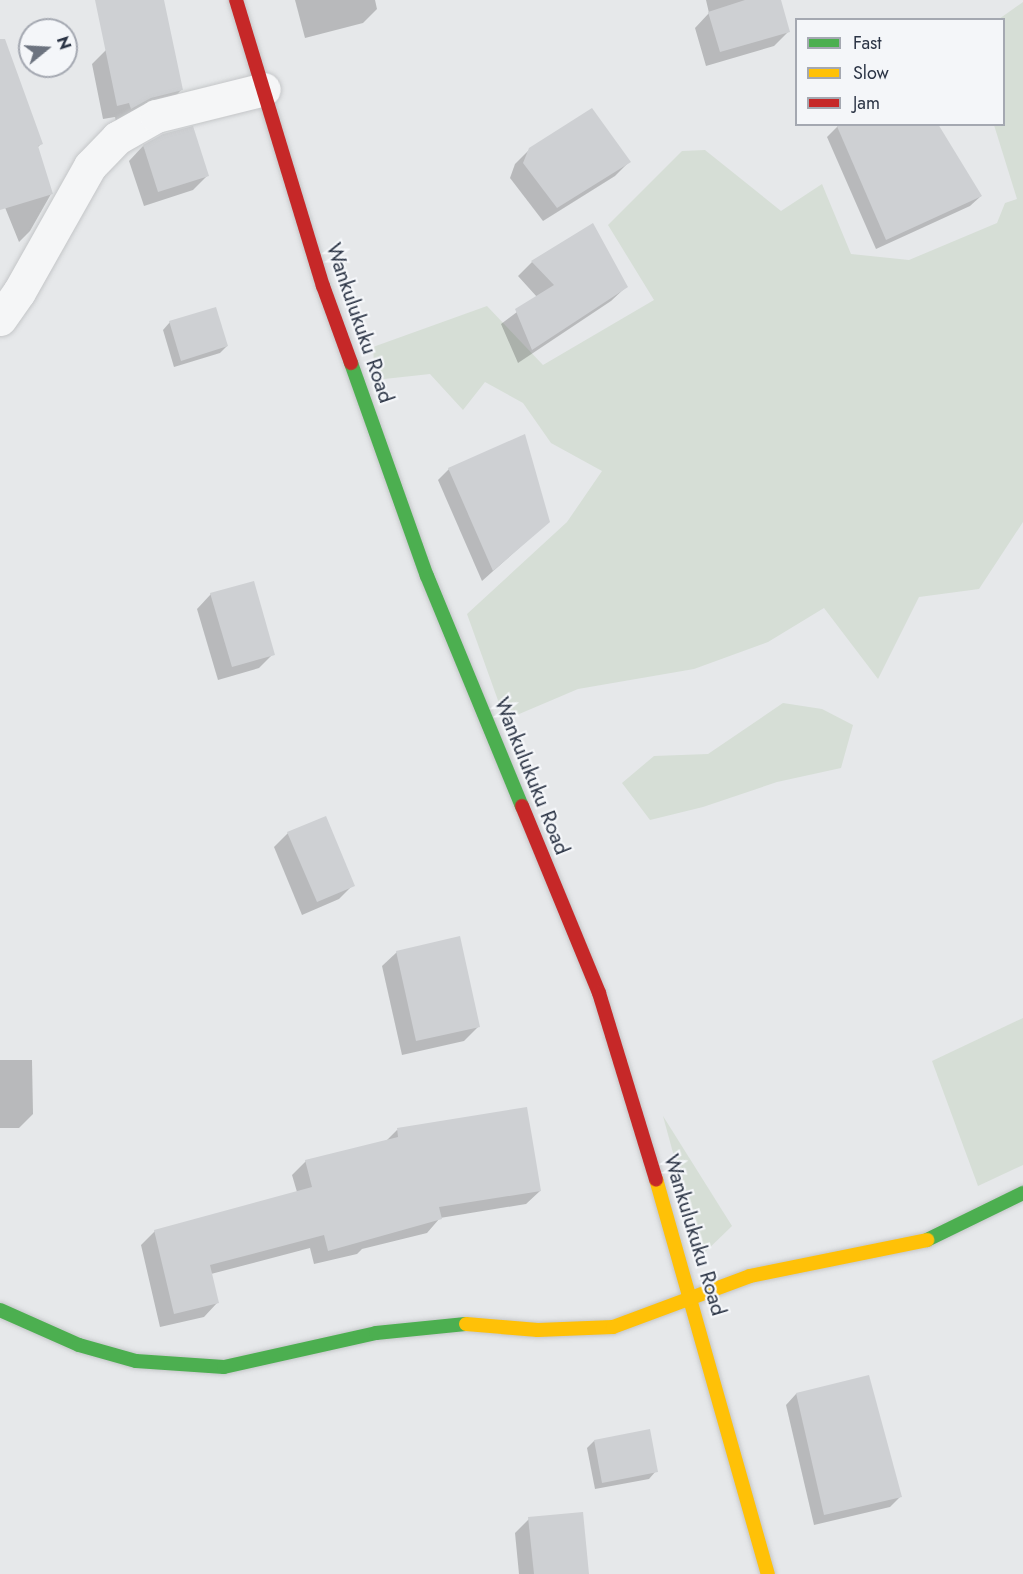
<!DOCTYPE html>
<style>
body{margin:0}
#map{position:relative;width:1023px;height:1574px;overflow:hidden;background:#e6e8ea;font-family:Jost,sans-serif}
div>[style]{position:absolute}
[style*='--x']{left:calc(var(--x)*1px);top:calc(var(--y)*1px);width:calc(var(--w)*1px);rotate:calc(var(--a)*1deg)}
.green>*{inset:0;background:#d6ded6}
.shadow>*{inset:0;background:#0003}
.building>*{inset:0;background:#ced0d3}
.roads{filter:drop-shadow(0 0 2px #c4c6c8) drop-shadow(0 0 2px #c4c6c8)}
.street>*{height:33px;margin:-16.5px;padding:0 16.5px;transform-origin:16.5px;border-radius:16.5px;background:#f5f6f7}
.fast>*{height:14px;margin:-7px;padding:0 7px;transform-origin:7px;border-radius:7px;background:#4caf50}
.slow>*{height:14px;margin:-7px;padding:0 7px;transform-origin:7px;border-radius:7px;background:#ffc107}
.jam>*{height:14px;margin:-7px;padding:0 7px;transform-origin:7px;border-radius:7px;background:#c62828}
span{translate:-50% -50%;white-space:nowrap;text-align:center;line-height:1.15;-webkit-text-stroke:4.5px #f4f6f9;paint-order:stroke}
.street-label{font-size:21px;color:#2b3445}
.legend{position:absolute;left:795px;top:18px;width:210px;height:108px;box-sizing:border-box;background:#f4f6f9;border:2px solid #a4a8b1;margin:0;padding:8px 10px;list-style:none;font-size:18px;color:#2b3445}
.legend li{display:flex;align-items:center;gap:12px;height:30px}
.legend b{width:30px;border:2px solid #a4a8b1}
.north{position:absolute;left:18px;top:18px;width:60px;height:60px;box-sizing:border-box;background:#f4f6f9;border:2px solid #a4a8b1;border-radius:50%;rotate:72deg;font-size:16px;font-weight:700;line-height:24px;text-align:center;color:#2b3445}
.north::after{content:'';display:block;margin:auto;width:21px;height:27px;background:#6c737f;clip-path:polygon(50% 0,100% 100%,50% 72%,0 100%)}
</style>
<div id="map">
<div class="green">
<div style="clip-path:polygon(1023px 2px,1023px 522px,979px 589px,919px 597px,878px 679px,824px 608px,768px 642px,694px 669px,578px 689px,505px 720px,467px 614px,567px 522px,602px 471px,551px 443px,523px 403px,485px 382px,463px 410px,430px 374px,375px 380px,373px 347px,487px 306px,543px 365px,654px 300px,608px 225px,682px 151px,705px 150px,781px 211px,822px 184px,851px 254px,909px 260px,997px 223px,1005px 203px,1017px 199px,994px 125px,1004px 124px,1004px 20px,999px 19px)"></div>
<div style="clip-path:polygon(783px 703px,822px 709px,853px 725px,841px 768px,777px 782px,703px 807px,650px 820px,622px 783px,654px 756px,708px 754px)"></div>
<div style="clip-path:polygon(1023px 1018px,1023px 1165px,978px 1186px,932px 1061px)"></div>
<div style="clip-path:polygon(663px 1116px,732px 1226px,701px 1256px)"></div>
</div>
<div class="shadow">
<div style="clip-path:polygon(295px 0,375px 0,377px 9px,363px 23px,305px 38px)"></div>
<div style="clip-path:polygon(706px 0,779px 0,788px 32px,774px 46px,706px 66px,695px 28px,709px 13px)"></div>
<div style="clip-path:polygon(106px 50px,182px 89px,168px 104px,116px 122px,115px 117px,103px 119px,92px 64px)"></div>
<div style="clip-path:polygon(0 86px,41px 144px,37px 148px,51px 194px,30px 231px,19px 242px,4px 205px,0 206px)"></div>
<div style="clip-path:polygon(838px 126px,981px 196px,970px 206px,876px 249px,827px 137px)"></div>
<div style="clip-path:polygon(143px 146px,207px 176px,193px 190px,144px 206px,129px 161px)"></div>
<div style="clip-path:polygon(530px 149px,629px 162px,615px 176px,543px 221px,510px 178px,515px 164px)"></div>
<div style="clip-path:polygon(532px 262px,626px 287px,611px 301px,518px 363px,501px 324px,537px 297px,518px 276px)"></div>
<div style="clip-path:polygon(170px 322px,227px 346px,220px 353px,174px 367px,163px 330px)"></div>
<div style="clip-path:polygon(449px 469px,549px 521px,482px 581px,438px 480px)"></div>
<div style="clip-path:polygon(211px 594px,273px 654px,259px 668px,218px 680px,197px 609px)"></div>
<div style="clip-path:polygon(288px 833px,353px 885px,339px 899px,302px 915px,274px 847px)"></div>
<div style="clip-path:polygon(397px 952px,478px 1027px,464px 1041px,402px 1055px,382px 966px)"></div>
<div style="clip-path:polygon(0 1060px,32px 1060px,33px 1114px,19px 1128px,0 1128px)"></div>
<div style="clip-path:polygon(397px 1130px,540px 1191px,526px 1204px,440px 1218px,427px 1233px,362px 1249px,357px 1254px,314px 1264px,310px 1248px,211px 1274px,217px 1303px,204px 1317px,160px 1327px,141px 1245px,155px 1231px,297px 1192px,292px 1175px,306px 1161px,386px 1141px)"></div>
<div style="clip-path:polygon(868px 1377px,901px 1496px,890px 1507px,814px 1525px,786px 1405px,796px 1394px)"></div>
<div style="clip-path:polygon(594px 1441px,656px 1471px,649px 1479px,595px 1489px,587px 1448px)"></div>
<div style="clip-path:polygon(529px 1519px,586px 1574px,519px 1574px,515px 1533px)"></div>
</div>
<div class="building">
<div style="clip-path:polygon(95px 0,164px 0,183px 90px,151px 98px,131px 109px,129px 103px,117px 106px)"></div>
<div style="clip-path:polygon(745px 0,781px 0,790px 32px,720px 52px,708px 12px)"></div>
<div style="clip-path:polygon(0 39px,5px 39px,43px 144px,38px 146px,53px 194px,0 210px)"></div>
<div style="clip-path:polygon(592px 108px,631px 162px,557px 208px,523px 163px,529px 148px)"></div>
<div style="clip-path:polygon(836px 124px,938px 124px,982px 196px,886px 240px)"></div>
<div style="clip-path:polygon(193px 126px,209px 176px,158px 192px,143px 145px,163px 134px)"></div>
<div style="clip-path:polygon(593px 223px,628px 287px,532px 350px,515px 309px,554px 285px,531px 261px)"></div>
<div style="clip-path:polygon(216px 307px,228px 346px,181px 361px,169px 321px)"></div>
<div style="clip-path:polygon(525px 434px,550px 522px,493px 571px,448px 468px)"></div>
<div style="clip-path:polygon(254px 581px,275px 655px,232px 667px,210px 593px)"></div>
<div style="clip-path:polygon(326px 816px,355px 886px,317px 902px,287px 832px)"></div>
<div style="clip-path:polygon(460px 936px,480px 1027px,416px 1041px,396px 951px)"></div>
<div style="clip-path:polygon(527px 1107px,541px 1191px,439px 1207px,442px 1219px,328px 1251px,324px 1235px,210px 1265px,219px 1303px,174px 1314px,154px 1230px,312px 1187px,305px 1160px,398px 1137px,397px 1128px)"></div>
<div style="clip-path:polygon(869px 1375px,902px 1497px,824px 1515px,796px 1393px)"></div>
<div style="clip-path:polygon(650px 1429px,658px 1472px,602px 1483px,594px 1440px)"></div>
<div style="clip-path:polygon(583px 1512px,589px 1574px,534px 1574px,528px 1517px)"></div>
</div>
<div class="roads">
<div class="street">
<div style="--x:0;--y:319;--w:33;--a:-55"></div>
<div style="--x:19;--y:292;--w:145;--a:-60.6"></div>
<div style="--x:90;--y:166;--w:39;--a:-46"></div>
<div style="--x:117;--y:138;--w:45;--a:-29.4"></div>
<div style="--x:156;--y:116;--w:111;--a:-14"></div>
</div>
<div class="fast">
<div style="--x:351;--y:363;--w:226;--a:70.4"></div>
<div style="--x:427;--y:576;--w:249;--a:67.6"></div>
<div style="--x:927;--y:1240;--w:107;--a:-26.1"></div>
<div style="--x:0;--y:1310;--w:86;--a:23.9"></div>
<div style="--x:79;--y:1345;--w:59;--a:15.7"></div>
<div style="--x:136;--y:1361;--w:88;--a:3.9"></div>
<div style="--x:224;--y:1367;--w:156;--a:-12.6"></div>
<div style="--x:376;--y:1333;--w:90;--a:-5.7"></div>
</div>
<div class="slow">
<div style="--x:656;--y:1179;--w:411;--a:74.2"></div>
<div style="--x:466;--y:1324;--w:72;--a:4.8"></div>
<div style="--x:538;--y:1330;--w:75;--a:-2.3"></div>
<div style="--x:613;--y:1327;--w:146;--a:-20.4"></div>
<div style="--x:750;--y:1276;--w:181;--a:-11.5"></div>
</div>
<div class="jam">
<div style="--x:236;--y:0;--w:299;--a:73.1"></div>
<div style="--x:323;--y:286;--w:82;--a:70"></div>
<div style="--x:522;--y:806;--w:202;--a:67.6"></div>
<div style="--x:599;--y:993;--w:195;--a:73"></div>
</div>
</div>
<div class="street-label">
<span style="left:360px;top:323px;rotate:71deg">Wankulukuku Road</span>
<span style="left:532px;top:776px;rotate:68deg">Wankulukuku Road</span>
<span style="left:695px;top:1235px;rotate:73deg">Wankulukuku Road</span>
</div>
<ul class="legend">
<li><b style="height:8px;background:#4caf50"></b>Fast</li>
<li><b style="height:8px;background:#ffc107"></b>Slow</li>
<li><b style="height:8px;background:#c62828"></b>Jam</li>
</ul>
<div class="north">N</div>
</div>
